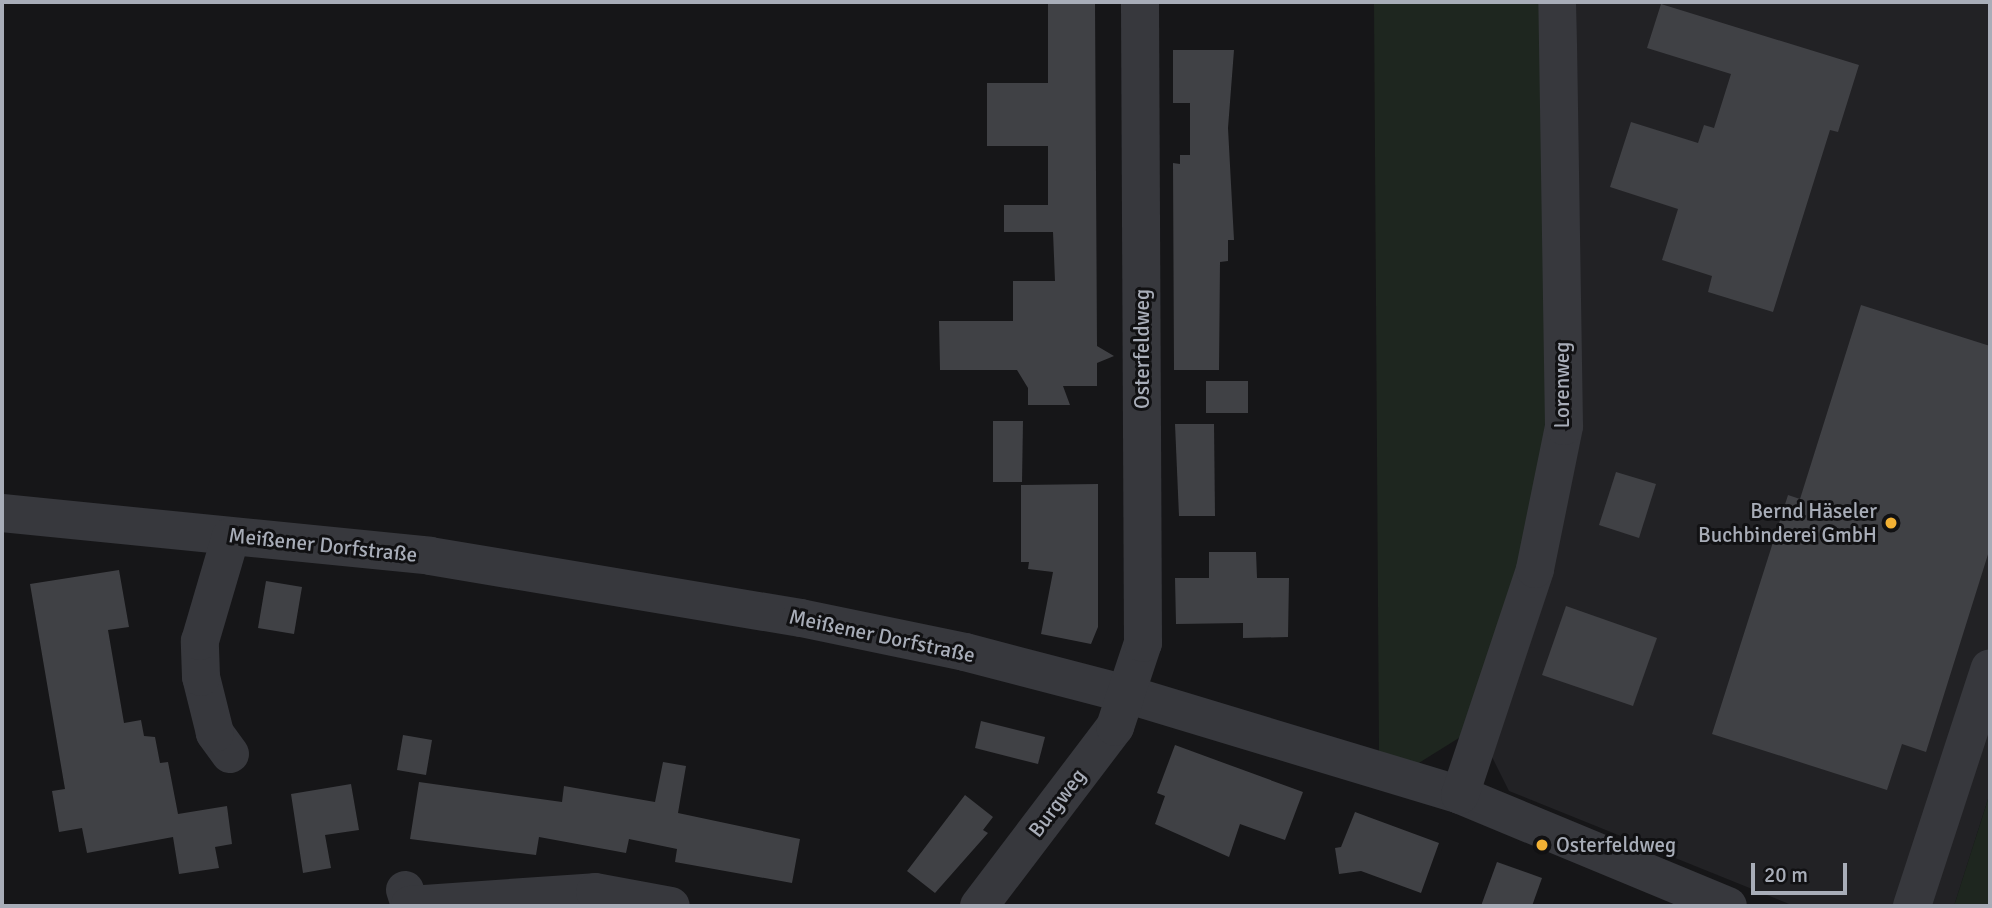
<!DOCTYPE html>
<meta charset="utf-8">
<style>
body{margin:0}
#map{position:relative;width:1992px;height:908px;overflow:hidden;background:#161618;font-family:Signika,sans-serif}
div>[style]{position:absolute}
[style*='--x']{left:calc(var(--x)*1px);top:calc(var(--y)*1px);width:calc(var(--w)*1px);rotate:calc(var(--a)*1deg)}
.built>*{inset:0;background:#222225}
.green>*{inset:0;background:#1e261f}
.building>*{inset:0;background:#404145}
.minor>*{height:38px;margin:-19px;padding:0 19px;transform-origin:19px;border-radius:19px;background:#37383d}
.dots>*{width:19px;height:19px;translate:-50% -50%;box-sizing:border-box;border:4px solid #111113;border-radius:50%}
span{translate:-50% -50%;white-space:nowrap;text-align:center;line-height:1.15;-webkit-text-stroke:6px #111113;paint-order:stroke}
.street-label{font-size:21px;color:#a8adb8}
.poi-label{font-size:21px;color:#a8adb8}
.right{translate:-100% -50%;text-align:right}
.left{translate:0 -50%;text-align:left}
.frame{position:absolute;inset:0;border:4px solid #a8adb8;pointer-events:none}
.scale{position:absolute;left:1751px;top:863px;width:96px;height:32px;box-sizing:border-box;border:4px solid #a8adb8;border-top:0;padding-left:9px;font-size:21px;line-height:24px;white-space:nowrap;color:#a8adb8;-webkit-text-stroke:5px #111113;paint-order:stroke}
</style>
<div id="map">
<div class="built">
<div style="clip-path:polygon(1577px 2px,1990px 2px,1990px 793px,1954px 906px,1794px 906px,1509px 791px,1486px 745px,1577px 429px)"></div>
</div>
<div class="green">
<div style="clip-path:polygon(1374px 2px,1539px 2px,1547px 425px,1518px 571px,1462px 736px,1414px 766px,1379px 752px)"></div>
<div style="clip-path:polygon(1990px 793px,1990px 906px,1954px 906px)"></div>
</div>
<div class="building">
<div style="clip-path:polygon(1048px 2px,1095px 2px,1097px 346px,1114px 356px,1097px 363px,1097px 386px,1063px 386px,1070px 405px,1028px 405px,1028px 388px,1017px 370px,940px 370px,939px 321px,1013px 321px,1013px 281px,1055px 281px,1053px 232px,1004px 232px,1004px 205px,1048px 205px,1048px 146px,987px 146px,987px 83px,1048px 83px)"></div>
<div style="clip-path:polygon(1661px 4px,1859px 65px,1838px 132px,1830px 130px,1773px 312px,1708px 292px,1712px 276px,1662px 260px,1678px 209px,1610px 187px,1631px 122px,1698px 143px,1704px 125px,1714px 128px,1731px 74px,1647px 48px)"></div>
<div style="clip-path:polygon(1173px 50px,1234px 50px,1228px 128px,1234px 240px,1228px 240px,1228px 261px,1220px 262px,1219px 370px,1174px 370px,1173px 163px,1180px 164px,1180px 155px,1190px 155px,1190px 103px,1173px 103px)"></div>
<div style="clip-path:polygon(1861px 305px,1990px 346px,1990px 548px,1926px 752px,1902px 744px,1887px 790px,1712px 734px,1788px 495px,1800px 499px)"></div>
<div style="clip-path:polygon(1206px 381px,1248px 381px,1248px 413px,1206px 413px)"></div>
<div style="clip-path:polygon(993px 421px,1023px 421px,1022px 482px,993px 482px)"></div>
<div style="clip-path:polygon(1175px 424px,1214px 424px,1215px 516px,1179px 516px)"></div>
<div style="clip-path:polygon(1616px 472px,1656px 484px,1639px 538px,1599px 525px)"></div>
<div style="clip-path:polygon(1098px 484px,1098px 627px,1091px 644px,1041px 634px,1053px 572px,1028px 569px,1029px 562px,1021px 562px,1021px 485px)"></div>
<div style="clip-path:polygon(1209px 552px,1256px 552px,1257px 578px,1289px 578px,1288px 637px,1243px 638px,1243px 623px,1176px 624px,1175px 578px,1209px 578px)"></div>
<div style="clip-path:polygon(119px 570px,129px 627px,108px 630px,124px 723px,141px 720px,144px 736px,155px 737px,160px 763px,168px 762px,178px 814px,227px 806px,232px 844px,215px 847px,219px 868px,179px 874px,173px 837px,87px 853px,82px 828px,59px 832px,52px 791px,65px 789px,30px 584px)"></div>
<div style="clip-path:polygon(266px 581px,302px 587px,294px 634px,258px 628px)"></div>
<div style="clip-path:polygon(1566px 606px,1657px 638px,1633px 706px,1542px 675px)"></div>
<div style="clip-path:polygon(981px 721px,1045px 737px,1038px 764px,975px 748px)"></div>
<div style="clip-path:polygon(403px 735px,432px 740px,426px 775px,397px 770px)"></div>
<div style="clip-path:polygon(1175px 745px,1303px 792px,1285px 840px,1240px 824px,1229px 857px,1155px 824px,1165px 796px,1157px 793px)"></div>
<div style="clip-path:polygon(663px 762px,686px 766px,678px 813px,800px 839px,792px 883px,675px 862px,677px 849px,629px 839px,626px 853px,539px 837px,536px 855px,410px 839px,419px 782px,562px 802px,564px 786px,655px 802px)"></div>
<div style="clip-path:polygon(351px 784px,359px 830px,325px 835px,331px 868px,303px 873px,291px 794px)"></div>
<div style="clip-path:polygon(965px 795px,993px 817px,983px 830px,988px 833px,935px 893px,907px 871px)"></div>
<div style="clip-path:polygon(1355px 812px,1439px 843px,1421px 893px,1361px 871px,1339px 874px,1335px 848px,1341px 847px)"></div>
<div style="clip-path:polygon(1497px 862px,1542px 878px,1532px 906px,1481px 906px)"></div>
</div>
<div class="minor">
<div style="--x:2;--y:513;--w:430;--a:5.7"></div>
<div style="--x:430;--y:556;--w:376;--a:9.5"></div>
<div style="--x:801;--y:618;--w:167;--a:11.7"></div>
<div style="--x:965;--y:652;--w:166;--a:14.6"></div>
<div style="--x:1126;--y:694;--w:349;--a:16.8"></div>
<div style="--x:1460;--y:795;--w:290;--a:22.5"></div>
<div style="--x:230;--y:754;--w:26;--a:-126"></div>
<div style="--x:215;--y:733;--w:58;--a:-104"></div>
<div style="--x:201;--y:677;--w:36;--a:-92"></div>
<div style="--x:200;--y:641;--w:109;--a:-73.6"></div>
<div style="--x:1460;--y:795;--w:238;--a:-71.6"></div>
<div style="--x:1535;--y:569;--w:146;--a:-78.5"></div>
<div style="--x:1564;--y:426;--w:424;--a:-90.9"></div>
<div style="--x:405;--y:890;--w:16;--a:72"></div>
<div style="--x:410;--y:905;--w:185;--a:-4"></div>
<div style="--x:595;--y:892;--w:77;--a:10.4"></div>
<div style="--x:979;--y:906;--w:225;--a:-52.8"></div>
<div style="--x:1115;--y:727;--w:89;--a:-71.6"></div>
<div style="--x:1143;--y:643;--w:641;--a:-90.27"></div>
<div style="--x:1912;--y:906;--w:250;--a:-71.9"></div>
</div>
<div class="dots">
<div style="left:1891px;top:523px;background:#f2b134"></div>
<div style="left:1542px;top:845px;background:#f2b134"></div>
</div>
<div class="street-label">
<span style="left:1142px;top:349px;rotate:-90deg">Osterfeldweg</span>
<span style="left:1562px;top:385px;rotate:-90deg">Lorenweg</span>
<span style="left:323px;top:545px;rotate:6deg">Meißener Dorfstraße</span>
<span style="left:882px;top:636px;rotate:12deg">Meißener Dorfstraße</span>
<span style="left:1057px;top:803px;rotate:-53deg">Burgweg</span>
</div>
<div class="poi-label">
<span class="right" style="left:1877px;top:523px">Bernd Häseler<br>Buchbinderei GmbH</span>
<span class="left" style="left:1556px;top:845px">Osterfeldweg</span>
</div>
<div class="frame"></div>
<div class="scale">20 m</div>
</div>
